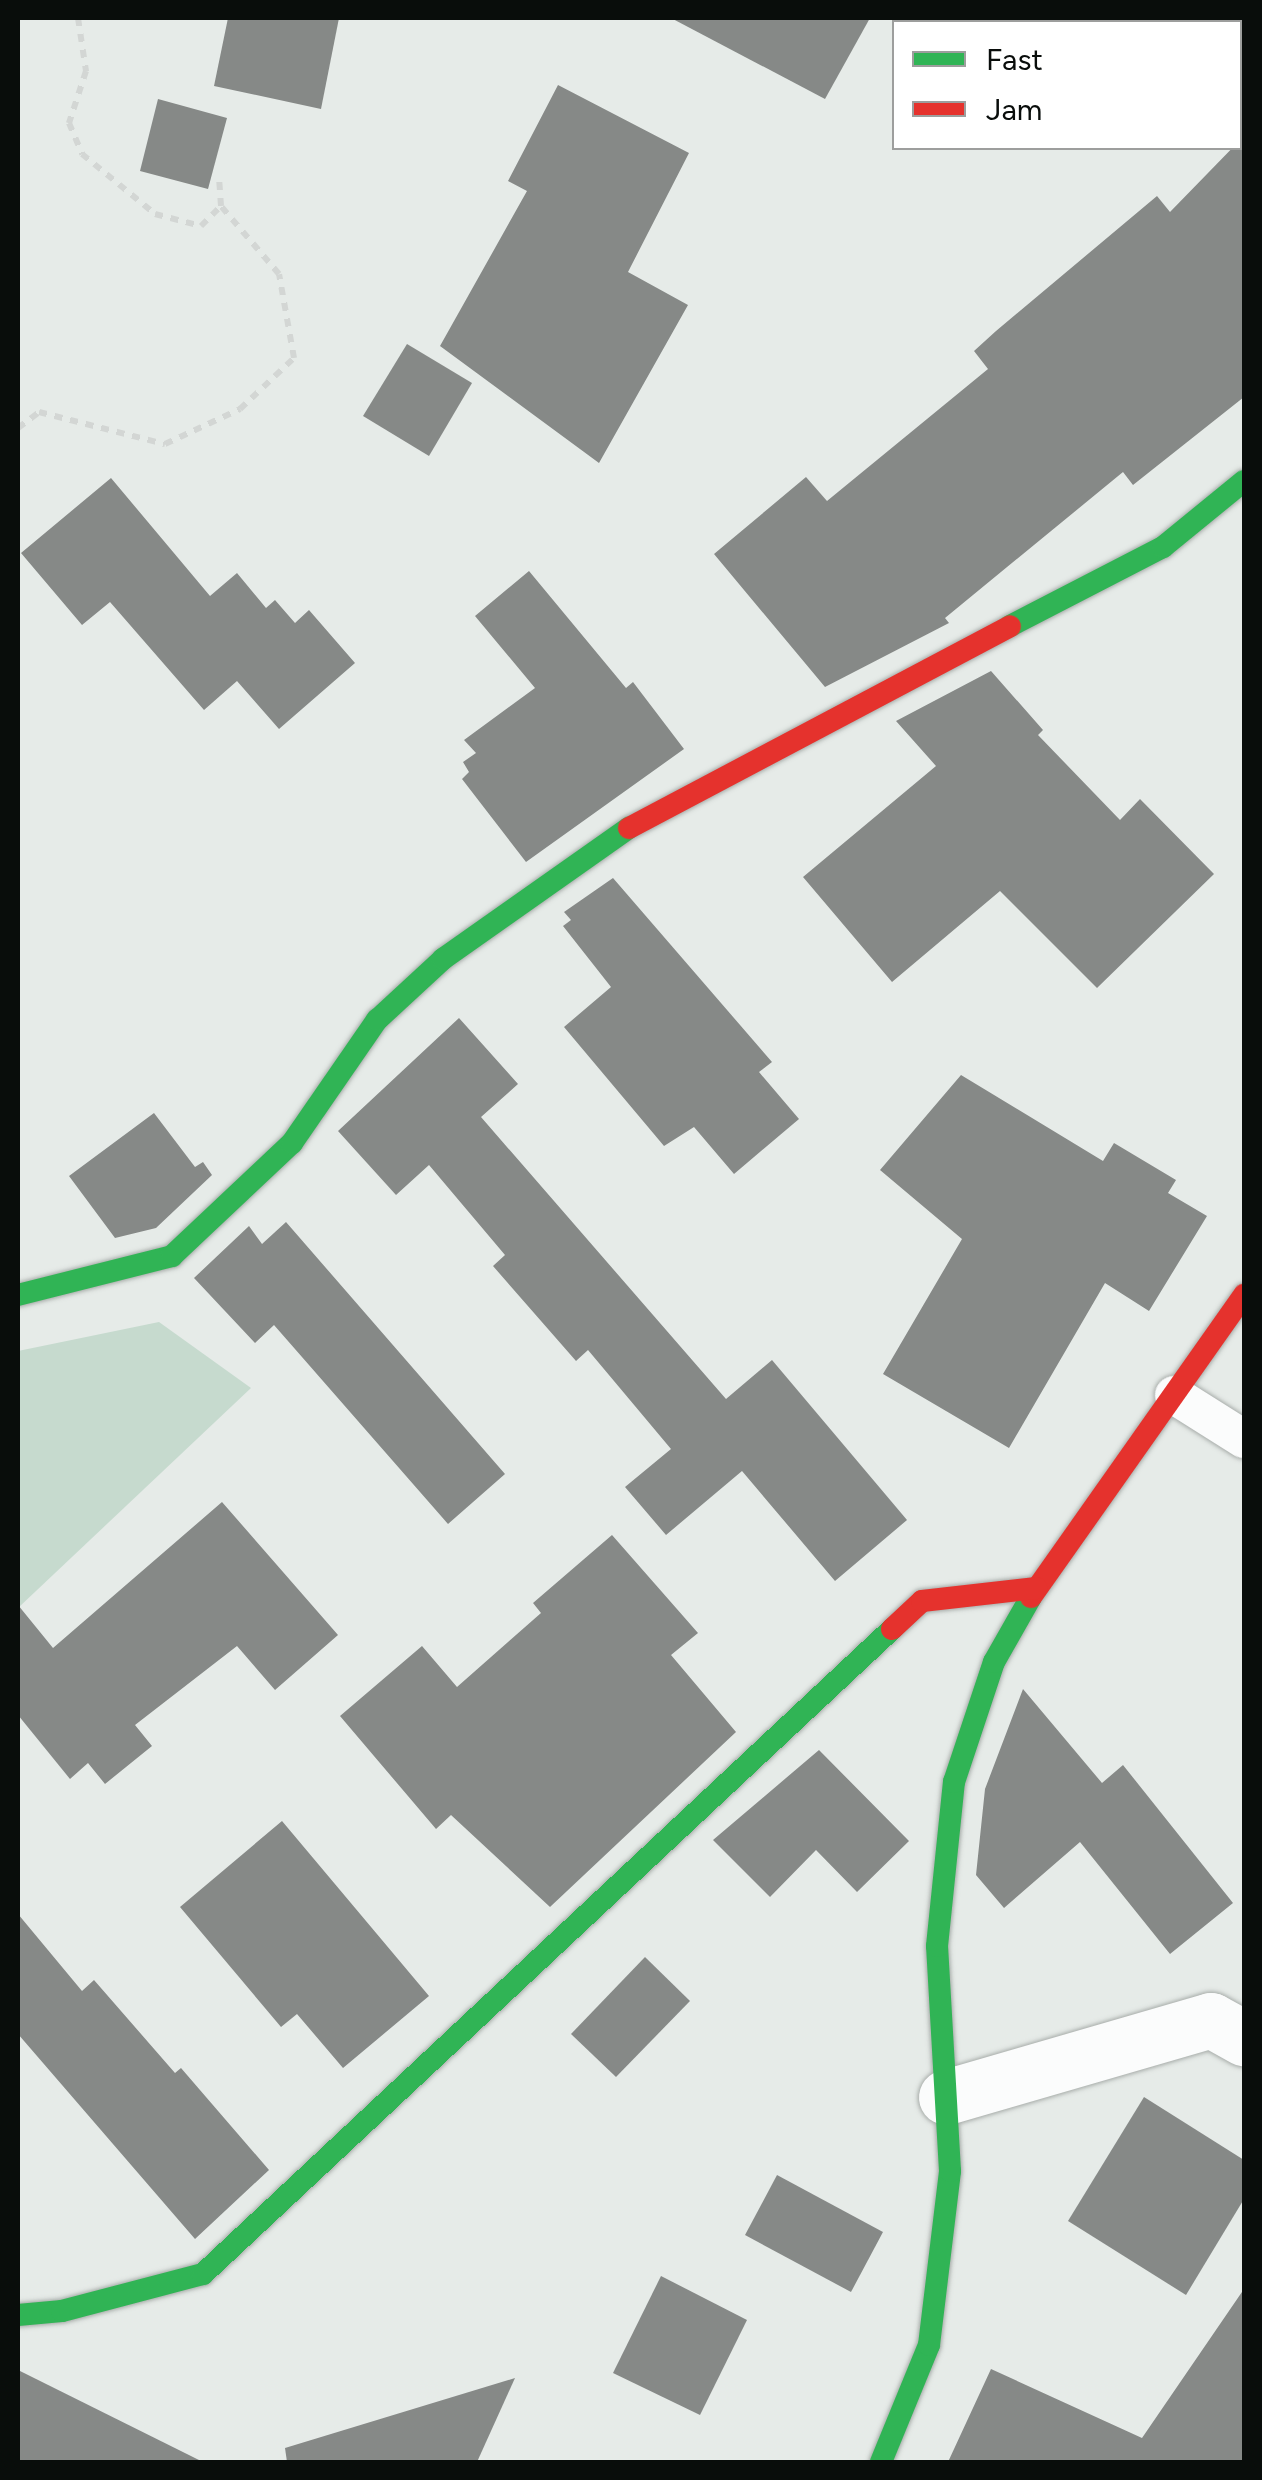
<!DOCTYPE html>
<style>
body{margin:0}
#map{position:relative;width:1262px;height:2480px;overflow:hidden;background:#e6ebe8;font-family:Figtree,sans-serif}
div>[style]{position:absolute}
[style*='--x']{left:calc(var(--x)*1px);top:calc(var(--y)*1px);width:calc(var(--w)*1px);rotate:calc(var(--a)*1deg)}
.green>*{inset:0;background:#c6dace}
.building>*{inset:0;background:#868987}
.path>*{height:6px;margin-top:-3px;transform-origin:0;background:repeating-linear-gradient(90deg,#d3d6d4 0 8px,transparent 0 16px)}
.roads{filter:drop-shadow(0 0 2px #a8adaa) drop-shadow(0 0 2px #a8adaa)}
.lane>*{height:38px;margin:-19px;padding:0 19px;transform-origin:19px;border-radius:19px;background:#fbfcfc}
.street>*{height:55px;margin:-27.5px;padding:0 27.5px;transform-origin:27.5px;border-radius:27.5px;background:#fbfcfc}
.fast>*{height:22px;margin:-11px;padding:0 11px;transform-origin:11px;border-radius:11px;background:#30b455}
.jam>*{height:22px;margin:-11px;padding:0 11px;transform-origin:11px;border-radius:11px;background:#e5322d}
span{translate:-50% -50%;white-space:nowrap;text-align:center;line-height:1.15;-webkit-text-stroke:10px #fff;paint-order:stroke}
.frame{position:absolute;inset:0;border:20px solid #090d0b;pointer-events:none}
.legend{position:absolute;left:892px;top:20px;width:350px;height:130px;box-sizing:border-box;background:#fff;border:2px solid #9d9e9d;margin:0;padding:12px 18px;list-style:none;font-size:30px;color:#090d0b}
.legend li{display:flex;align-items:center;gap:20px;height:50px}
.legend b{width:50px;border:2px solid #9d9e9d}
</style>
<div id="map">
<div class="green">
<div style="clip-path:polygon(159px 1322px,251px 1388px,18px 1608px,18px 1351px)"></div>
</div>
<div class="building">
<div style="clip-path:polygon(228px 18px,339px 18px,321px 109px,214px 86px)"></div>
<div style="clip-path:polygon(671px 18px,870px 18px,825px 99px)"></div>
<div style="clip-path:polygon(558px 85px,689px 153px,628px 272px,688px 305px,599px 463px,440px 346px,527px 191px,508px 181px)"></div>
<div style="clip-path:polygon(158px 99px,227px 118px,208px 189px,140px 171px)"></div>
<div style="clip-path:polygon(1244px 136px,1244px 397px,1133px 485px,1123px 472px,945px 618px,949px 623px,825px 687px,714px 554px,806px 477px,827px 501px,988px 369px,974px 351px,996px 331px,1157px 196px,1170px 212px)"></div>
<div style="clip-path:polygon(407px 344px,472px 383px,429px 456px,363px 416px)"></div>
<div style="clip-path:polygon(111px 478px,210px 596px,237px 573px,266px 608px,275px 600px,295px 623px,309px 610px,355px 663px,279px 729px,237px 681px,204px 710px,110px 602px,82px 625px,21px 553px)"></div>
<div style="clip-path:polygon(529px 571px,626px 688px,633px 682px,684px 749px,526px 862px,462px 779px,469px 772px,463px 762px,476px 753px,464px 740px,535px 688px,475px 616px)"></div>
<div style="clip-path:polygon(991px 671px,1043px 730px,1038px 735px,1120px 820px,1140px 799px,1214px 874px,1097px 988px,1000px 891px,892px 982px,803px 877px,936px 766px,896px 721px)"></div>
<div style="clip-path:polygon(613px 878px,772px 1062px,759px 1072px,799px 1119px,734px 1174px,694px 1127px,664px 1146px,564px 1027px,611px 987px,563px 926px,571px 920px,564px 912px)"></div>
<div style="clip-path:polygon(459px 1018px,518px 1084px,481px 1117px,726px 1399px,772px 1360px,907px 1520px,835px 1581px,742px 1471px,666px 1535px,625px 1487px,671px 1449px,588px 1350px,576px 1361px,493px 1266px,505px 1255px,429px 1165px,396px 1195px,338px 1131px)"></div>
<div style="clip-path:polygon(961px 1075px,1103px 1161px,1114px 1143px,1176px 1180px,1168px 1193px,1207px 1216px,1149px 1311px,1105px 1283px,1009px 1448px,883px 1374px,962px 1239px,880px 1170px)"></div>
<div style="clip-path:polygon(154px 1113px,195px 1167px,203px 1162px,212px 1175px,156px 1228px,115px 1238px,69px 1176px)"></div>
<div style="clip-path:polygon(286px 1222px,505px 1474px,448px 1524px,274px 1325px,255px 1343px,194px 1278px,249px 1226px,262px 1244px)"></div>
<div style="clip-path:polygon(222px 1502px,338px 1635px,275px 1690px,237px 1646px,135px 1725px,152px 1746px,105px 1784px,88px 1763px,70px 1779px,18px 1715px,18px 1605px,53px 1648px)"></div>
<div style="clip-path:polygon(612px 1535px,698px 1633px,671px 1655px,736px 1732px,550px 1907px,451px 1815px,436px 1829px,340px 1716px,422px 1646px,457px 1687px,541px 1613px,533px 1603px)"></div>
<div style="clip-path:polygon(1023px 1689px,1102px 1783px,1123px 1765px,1233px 1903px,1170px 1954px,1080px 1842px,1004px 1908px,976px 1875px,985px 1789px)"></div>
<div style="clip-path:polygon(819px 1750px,909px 1841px,857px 1892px,816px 1850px,770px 1897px,713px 1840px)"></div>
<div style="clip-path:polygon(282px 1821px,429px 1996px,343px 2068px,297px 2014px,281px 2027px,180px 1907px)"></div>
<div style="clip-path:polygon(18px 1914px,82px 1991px,94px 1980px,175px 2073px,181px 2068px,269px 2170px,195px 2239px,18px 2034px)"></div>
<div style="clip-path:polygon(645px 1957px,690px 2001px,616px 2077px,571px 2034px)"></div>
<div style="clip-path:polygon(1144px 2097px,1244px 2160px,1244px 2199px,1186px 2295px,1068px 2221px)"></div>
<div style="clip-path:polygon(777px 2175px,883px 2232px,851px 2292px,745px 2235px)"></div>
<div style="clip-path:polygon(661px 2276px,747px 2320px,700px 2415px,613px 2373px)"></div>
<div style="clip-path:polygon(1244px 2289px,1244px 2462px,948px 2462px,991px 2369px,1142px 2438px)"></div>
<div style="clip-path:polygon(18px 2370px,203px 2462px,18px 2462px)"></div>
<div style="clip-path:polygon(515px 2378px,477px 2462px,287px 2462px,285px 2448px)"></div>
</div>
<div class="path">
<div style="--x:78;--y:18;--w:54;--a:81.4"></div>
<div style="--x:86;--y:71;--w:55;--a:108.1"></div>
<div style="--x:69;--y:123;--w:34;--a:67"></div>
<div style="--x:82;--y:154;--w:94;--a:39.4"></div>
<div style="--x:155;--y:214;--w:48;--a:14.6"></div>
<div style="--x:201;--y:226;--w:28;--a:-45"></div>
<div style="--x:18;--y:428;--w:26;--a:-37"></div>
<div style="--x:39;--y:412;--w:130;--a:14.3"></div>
<div style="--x:165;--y:444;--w:83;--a:-25"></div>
<div style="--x:240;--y:409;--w:74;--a:-43.4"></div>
<div style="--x:294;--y:358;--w:85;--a:-100.1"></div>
<div style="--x:279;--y:274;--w:89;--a:-130.5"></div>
<div style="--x:221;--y:206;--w:28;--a:-94"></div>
</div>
<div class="roads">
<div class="lane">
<div style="--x:1174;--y:1395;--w:83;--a:32.2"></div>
</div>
<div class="street">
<div style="--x:946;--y:2097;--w:276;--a:-16.2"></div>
<div style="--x:1211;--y:2020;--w:38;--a:29"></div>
</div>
<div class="fast">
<div style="--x:1010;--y:626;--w:172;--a:-27.3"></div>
<div style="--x:1163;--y:547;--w:104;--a:-39.2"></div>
<div style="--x:18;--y:1295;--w:159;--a:-14.2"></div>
<div style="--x:172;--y:1256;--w:165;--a:-43.3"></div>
<div style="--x:292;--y:1143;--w:150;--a:-55.4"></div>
<div style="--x:377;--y:1020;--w:90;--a:-42.7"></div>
<div style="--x:443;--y:959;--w:228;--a:-35.2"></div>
<div style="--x:18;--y:2315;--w:44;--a:-5.2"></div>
<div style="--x:62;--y:2311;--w:146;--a:-14.7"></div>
<div style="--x:203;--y:2274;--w:944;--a:-43.11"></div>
<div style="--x:881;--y:2462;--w:126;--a:-67.7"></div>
<div style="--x:929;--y:2345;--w:175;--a:-83.1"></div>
<div style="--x:950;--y:2171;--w:225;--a:-93.3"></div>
<div style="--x:937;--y:1946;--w:165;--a:-84.1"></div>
<div style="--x:954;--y:1782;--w:126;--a:-71.6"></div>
<div style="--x:994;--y:1662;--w:75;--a:-60.4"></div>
</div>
<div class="jam">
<div style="--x:629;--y:828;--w:431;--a:-27.9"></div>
<div style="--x:1031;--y:1597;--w:370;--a:-54.8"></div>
<div style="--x:892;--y:1629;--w:41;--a:-43"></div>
<div style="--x:922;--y:1601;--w:115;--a:-6.5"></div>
</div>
</div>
<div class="frame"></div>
<ul class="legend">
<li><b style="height:12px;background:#30b455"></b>Fast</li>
<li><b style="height:12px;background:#e5322d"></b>Jam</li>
</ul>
</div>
